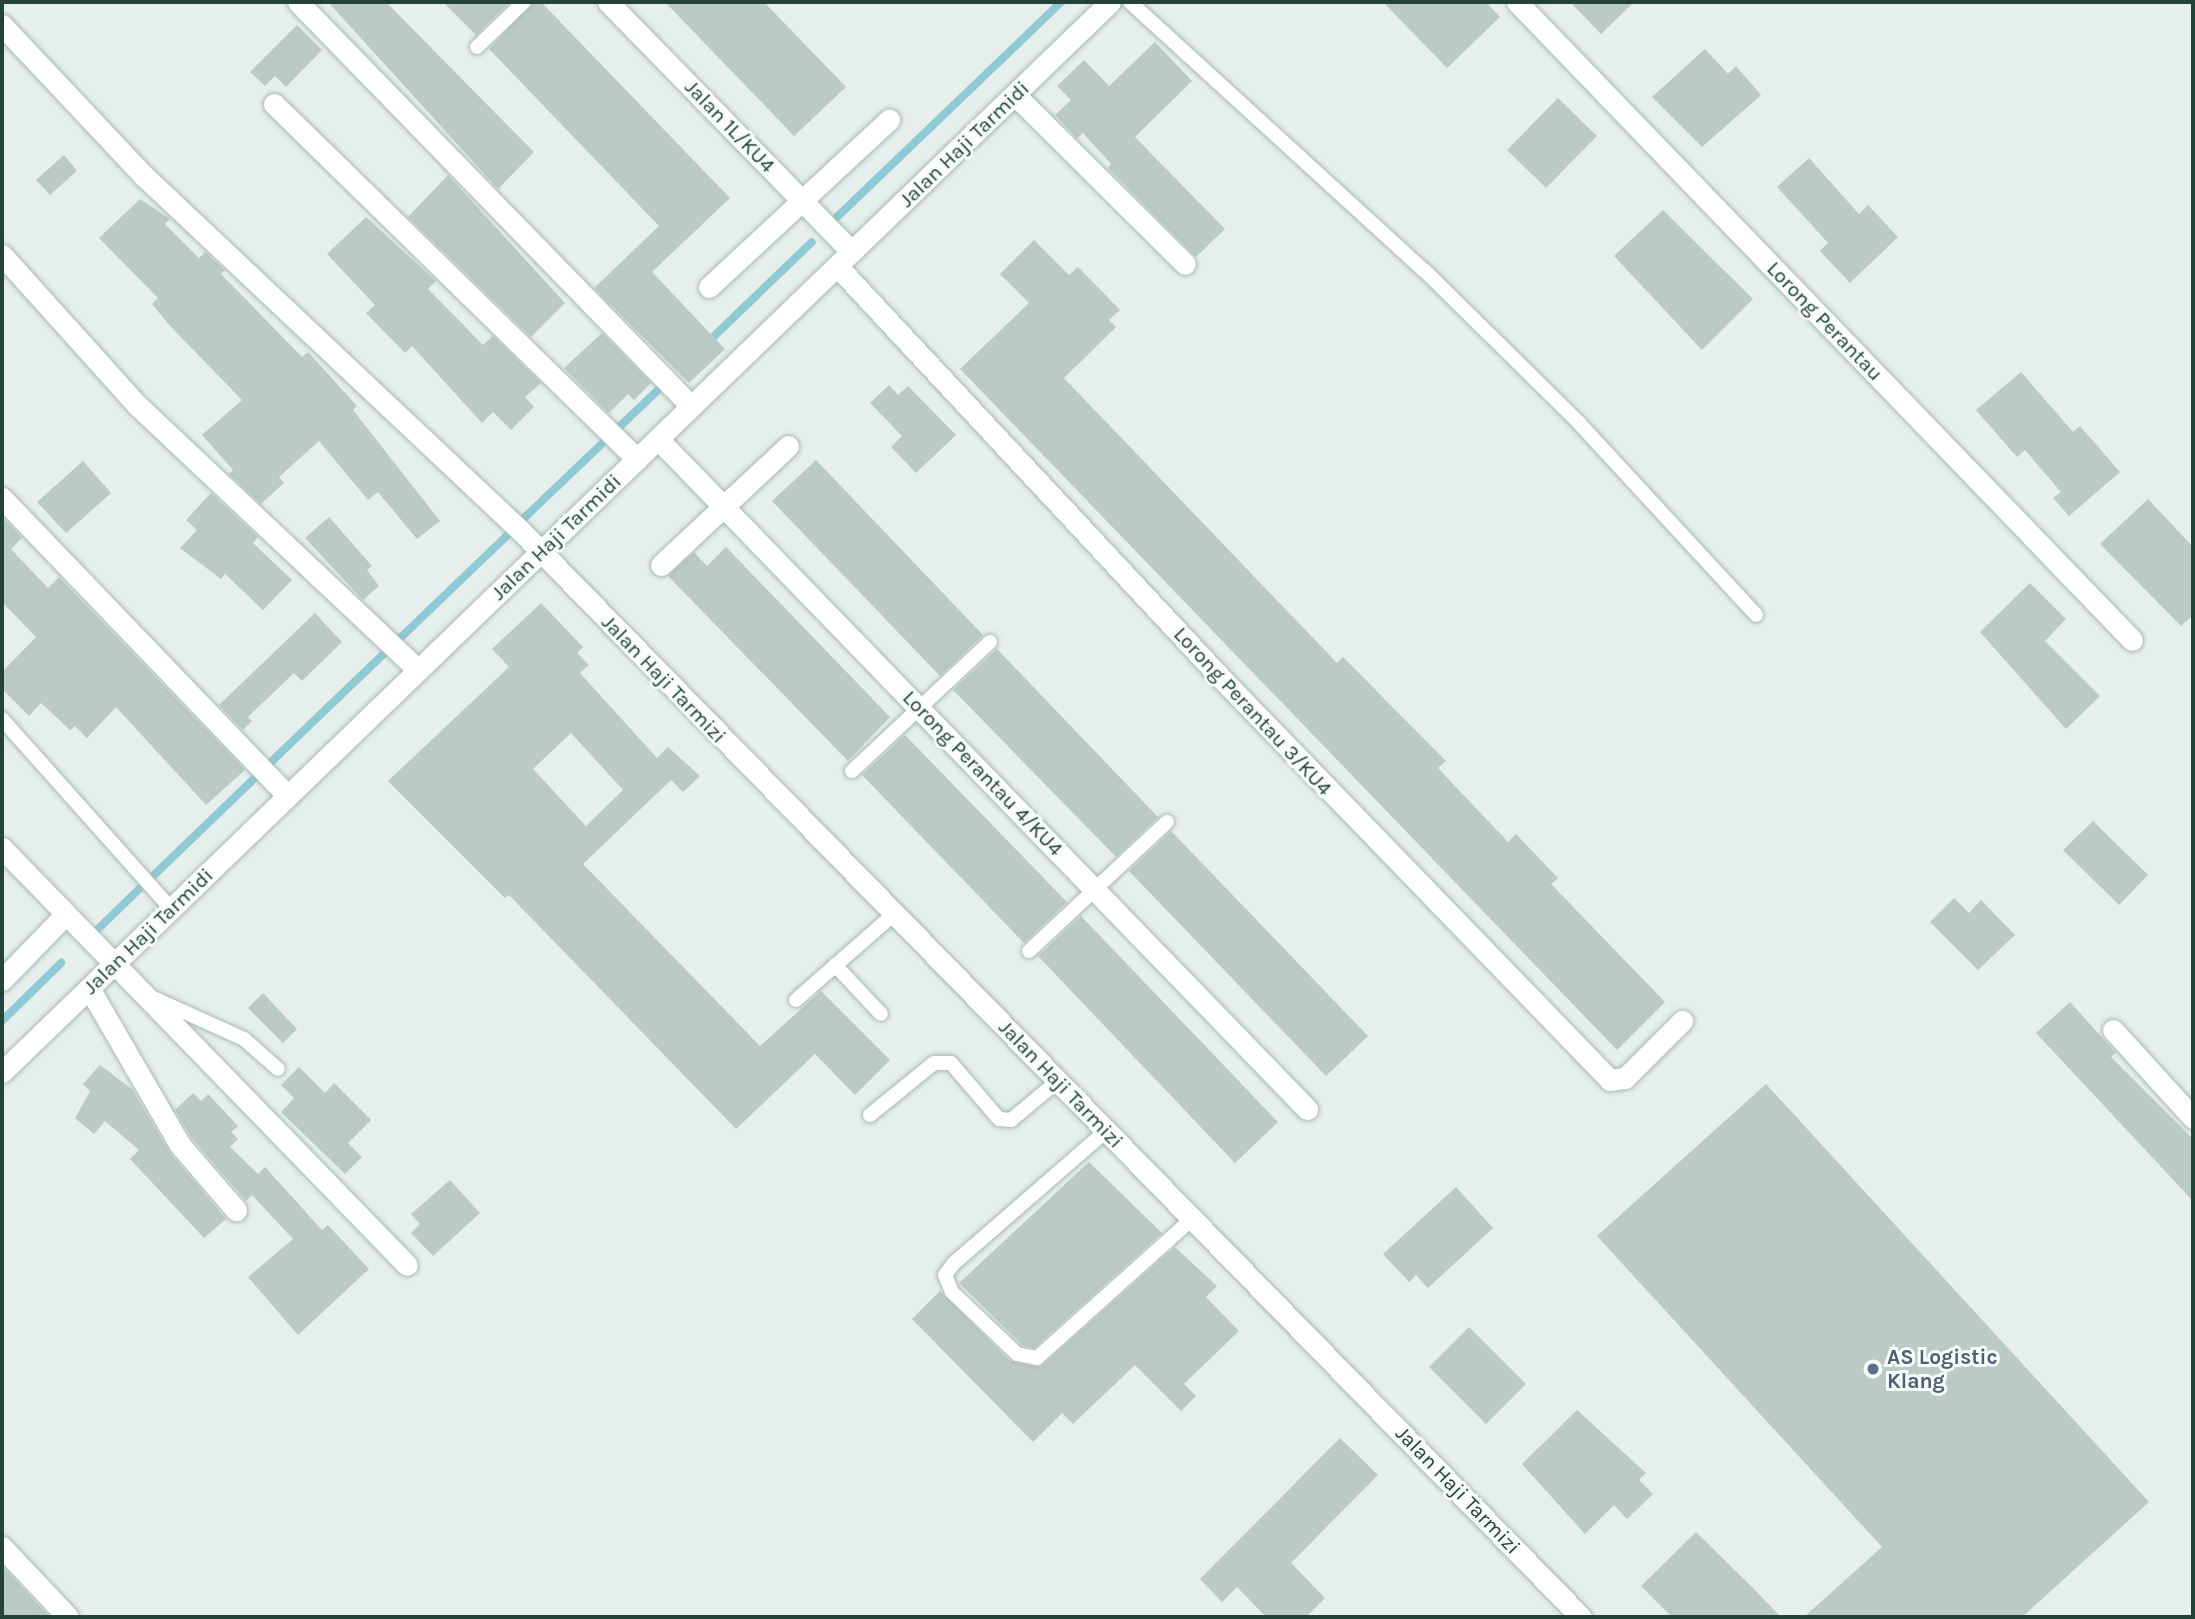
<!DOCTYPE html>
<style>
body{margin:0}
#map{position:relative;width:2195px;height:1619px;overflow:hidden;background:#e6efeb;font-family:Karla,sans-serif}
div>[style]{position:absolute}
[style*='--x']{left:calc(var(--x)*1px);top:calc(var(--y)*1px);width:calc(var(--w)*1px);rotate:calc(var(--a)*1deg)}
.stream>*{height:8px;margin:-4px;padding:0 4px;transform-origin:4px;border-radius:4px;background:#8ec9d4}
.building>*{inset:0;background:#bbcac4}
.roads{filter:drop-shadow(0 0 2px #a8b8b2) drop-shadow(0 0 2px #a8b8b2)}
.lane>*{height:14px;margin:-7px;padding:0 7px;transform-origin:7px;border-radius:7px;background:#fff}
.street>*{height:21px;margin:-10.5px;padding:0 10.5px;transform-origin:10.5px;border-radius:10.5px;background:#fff}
.secondary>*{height:21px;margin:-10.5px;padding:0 10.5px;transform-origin:10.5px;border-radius:10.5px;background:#fff}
.dots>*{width:19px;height:19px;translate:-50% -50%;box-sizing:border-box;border:4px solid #f7fbf9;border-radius:50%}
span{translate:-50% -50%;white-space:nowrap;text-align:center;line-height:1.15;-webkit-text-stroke:6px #f7fbf9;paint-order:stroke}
.street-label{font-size:21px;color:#24423a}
.service-label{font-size:21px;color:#4e5e75;font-weight:700}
.left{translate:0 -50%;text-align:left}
.frame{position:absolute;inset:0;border:4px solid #24423a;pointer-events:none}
</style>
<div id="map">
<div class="stream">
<div style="--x:837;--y:217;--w:310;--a:-43.8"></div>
<div style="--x:708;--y:342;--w:144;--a:-43.9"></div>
<div style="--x:615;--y:431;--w:58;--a:-43.6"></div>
<div style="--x:521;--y:521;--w:120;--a:-43.7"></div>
<div style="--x:272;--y:761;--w:331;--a:-43.8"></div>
<div style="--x:154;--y:875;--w:141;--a:-43.9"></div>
<div style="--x:96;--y:931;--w:60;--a:-44.3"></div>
<div style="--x:2;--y:1021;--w:83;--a:-44.5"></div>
</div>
<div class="building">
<div style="clip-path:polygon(328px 2px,386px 2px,534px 152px,498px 189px)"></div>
<div style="clip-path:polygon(443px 2px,510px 2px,476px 35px)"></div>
<div style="clip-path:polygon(533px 2px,541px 2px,730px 198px,652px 272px,725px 349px,689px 383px,594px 288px,659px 226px,489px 49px)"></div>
<div style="clip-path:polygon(665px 2px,764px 2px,846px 87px,794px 136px)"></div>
<div style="clip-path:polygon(1383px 2px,1486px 2px,1500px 17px,1447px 68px)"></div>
<div style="clip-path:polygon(1570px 2px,1634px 2px,1601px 34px)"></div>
<div style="clip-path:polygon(297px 25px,322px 50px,286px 87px,275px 76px,265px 86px,250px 72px)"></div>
<div style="clip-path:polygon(1155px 42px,1192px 81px,1135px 137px,1225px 229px,1196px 257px,1108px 168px,1111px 164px,1083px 133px,1077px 138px,1055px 115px,1071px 100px,1057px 86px,1084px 60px,1109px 86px)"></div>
<div style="clip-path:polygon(1705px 49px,1728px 74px,1736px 66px,1761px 95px,1702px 147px,1652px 97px)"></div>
<div style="clip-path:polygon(1558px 98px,1597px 136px,1546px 188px,1507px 150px)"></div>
<div style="clip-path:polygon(64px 155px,77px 171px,50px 195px,36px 180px)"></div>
<div style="clip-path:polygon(1809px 158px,1859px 214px,1868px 205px,1898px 237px,1850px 283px,1820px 251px,1828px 243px,1777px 187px)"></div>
<div style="clip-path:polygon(448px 175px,565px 303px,531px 337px,408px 217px)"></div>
<div style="clip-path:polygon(140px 199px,170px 219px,165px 224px,199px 258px,205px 252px,225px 270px,221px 274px,302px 357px,308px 352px,357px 406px,353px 410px,440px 521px,417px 539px,378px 492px,368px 500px,319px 441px,279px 477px,284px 483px,261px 504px,229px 474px,233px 470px,202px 435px,242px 400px,172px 328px,152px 304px,158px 298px,99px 238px)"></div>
<div style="clip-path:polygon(1663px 210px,1753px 299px,1702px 350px,1614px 256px)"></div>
<div style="clip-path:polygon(366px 217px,436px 281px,428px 289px,483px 345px,493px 336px,541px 383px,525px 397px,534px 407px,511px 430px,493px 412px,482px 423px,412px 346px,405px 353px,366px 313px,375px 305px,327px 254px)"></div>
<div style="clip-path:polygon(1034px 240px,1069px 275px,1078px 267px,1120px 310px,1109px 320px,1116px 327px,1064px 378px,1337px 663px,1343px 657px,1446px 761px,1438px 768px,1508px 842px,1516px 834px,1558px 878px,1551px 884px,1665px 1002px,1617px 1050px,960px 369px,1029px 303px,1000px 274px)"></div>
<div style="clip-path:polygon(602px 333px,651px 383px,634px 400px,628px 394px,609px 413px,564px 368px)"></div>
<div style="clip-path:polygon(2021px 372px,2073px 432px,2080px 426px,2120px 472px,2069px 516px,2053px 498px,2061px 492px,2025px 450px,2017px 457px,1976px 410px)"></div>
<div style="clip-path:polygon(889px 385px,898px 395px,908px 386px,956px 435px,916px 473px,891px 447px,902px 436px,870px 403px)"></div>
<div style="clip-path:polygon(816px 460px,983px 635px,940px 676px,772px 501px)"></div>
<div style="clip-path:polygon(83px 461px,111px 493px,66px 533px,37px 502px)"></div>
<div style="clip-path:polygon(211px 493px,258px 537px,253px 543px,292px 580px,263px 610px,225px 574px,221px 579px,180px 548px,197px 530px,186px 520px)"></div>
<div style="clip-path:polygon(2148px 499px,2193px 547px,2193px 615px,2181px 626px,2100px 544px)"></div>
<div style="clip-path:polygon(2px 517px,22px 538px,11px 549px,48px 588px,59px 577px,245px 770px,206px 805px,116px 707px,87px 738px,75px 726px,70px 730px,41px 703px,29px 716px,2px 689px,2px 672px,36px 637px,2px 602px)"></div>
<div style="clip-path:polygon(329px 517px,372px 566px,367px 570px,379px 586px,363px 600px,305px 538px)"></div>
<div style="clip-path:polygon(726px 547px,890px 717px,848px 761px,668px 576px,694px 552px,707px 566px)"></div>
<div style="clip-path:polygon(2030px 583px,2066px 619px,2045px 641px,2100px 696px,2066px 729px,1980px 632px)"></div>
<div style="clip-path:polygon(evenodd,541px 603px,583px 647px,577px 653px,589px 665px,580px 673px,657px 758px,668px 747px,700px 776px,683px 792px,671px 780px,583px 864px,760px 1046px,821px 991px,890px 1060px,855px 1095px,815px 1054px,736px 1129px,509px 895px,505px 898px,388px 781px,509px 667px,492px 649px,541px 603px,571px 733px,623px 790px,586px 826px,533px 769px,571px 733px)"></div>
<div style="clip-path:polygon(315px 613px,342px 642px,302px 681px,294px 673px,248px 717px,252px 721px,243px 730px,219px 705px)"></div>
<div style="clip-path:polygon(997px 649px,1158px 817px,1116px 857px,953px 690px)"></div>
<div style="clip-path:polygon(905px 735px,1067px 902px,1024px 943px,862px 775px)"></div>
<div style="clip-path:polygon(2093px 821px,2148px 875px,2119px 905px,2063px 850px)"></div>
<div style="clip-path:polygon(1171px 831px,1368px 1036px,1326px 1076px,1129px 871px)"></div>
<div style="clip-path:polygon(1954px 898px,1969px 913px,1981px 900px,2015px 935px,1978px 970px,1930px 922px)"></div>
<div style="clip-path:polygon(1081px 916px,1278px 1122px,1235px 1163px,1038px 956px)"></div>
<div style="clip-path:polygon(263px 993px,297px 1029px,283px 1043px,248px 1008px)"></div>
<div style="clip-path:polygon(2070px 1002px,2116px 1053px,2111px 1057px,2193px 1139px,2193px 1201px,2036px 1033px)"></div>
<div style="clip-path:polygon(100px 1065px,132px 1089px,170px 1153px,226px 1219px,204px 1238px,130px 1159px,139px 1150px,105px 1121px,94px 1134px,75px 1118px,90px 1091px,83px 1084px)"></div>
<div style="clip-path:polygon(299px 1067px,325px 1093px,334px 1083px,371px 1120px,348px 1143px,362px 1157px,345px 1174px,281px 1112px,294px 1098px,281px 1085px)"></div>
<div style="clip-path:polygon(1766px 1084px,2149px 1502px,2022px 1617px,1804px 1617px,1882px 1547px,1597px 1236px)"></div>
<div style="clip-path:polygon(193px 1093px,201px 1101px,208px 1094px,238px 1126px,231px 1132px,238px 1139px,230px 1147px,258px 1174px,265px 1167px,322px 1230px,328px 1225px,369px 1269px,298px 1335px,248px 1277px,293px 1239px,252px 1195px,246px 1201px,191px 1137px,175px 1110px)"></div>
<div style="clip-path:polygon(1089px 1162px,1162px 1233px,1034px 1348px,1022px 1345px,959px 1283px)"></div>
<div style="clip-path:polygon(450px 1180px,480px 1213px,433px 1256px,411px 1233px,420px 1224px,411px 1214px)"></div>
<div style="clip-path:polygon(1456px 1187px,1493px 1228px,1428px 1288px,1416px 1275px,1409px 1282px,1383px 1254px)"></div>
<div style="clip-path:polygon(1175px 1247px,1217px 1286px,1206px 1297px,1239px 1331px,1184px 1384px,1196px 1396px,1181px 1411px,1135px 1365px,1073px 1424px,1062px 1413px,1033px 1442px,912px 1319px,940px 1291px,1010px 1361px,1040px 1367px)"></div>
<div style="clip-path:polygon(1469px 1327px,1526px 1384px,1486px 1424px,1429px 1367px)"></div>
<div style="clip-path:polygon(1577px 1410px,1646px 1473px,1639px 1480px,1653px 1494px,1627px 1519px,1614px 1505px,1585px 1534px,1522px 1464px)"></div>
<div style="clip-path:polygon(1340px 1438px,1378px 1475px,1291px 1563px,1325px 1598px,1306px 1617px,1266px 1617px,1237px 1587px,1222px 1602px,1200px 1579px)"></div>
<div style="clip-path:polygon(1696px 1532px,1752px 1587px,1781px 1617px,1672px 1617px,1641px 1586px)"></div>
<div style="clip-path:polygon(2px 1566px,50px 1617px,2px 1617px)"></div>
</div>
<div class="roads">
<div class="lane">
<div style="--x:1130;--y:2;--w:399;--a:42.4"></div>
<div style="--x:1425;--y:271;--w:216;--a:44.6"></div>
<div style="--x:1579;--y:423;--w:261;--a:47.3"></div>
<div style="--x:477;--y:47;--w:65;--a:-43.8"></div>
<div style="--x:2;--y:719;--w:254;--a:48.3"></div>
<div style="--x:852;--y:771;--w:189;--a:-43.1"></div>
<div style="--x:1029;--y:951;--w:189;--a:-43.1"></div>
<div style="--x:835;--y:965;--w:67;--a:46.8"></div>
<div style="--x:149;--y:996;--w:104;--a:24.4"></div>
<div style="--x:244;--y:1039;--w:45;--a:41.4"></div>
<div style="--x:796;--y:1000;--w:130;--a:-41.3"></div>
<div style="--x:870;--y:1115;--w:82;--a:-39.1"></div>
<div style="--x:934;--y:1063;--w:17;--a:0"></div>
<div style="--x:951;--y:1063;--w:74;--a:49.4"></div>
<div style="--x:999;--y:1119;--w:12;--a:5"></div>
<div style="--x:1011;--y:1120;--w:61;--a:-39.7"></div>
<div style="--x:1106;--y:1131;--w:201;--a:139"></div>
<div style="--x:954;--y:1263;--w:15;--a:127"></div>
<div style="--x:945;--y:1275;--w:18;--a:68"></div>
<div style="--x:952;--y:1292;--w:90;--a:43.6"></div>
<div style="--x:1017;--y:1354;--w:20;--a:11"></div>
<div style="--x:1037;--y:1358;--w:210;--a:-41.9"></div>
</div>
<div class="street">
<div style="--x:298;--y:2;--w:564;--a:45.79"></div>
<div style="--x:608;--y:2;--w:348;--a:45.7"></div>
<div style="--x:1517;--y:2;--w:886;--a:46.05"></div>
<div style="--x:2;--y:25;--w:207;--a:46.8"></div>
<div style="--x:144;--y:176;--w:522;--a:43.29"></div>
<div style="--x:524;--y:534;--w:1513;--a:45.7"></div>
<div style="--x:1016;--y:96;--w:238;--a:44.8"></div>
<div style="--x:274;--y:104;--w:508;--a:44.36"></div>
<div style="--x:2;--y:255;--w:200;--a:48"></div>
<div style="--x:136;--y:404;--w:388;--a:43.3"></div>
<div style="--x:837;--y:266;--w:565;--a:47.01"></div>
<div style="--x:1222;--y:679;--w:558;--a:45.94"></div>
<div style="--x:1610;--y:1080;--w:15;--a:-8"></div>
<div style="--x:1625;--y:1078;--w:81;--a:-45"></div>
<div style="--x:709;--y:287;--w:246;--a:-42.9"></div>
<div style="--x:658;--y:439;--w:933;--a:45.91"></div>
<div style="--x:2;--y:498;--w:413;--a:46.2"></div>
<div style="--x:661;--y:565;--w:174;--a:-43.1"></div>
<div style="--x:2;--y:848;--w:581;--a:45.84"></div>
<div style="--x:2;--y:980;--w:91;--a:-45.9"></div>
<div style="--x:89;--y:988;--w:181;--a:59.9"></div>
<div style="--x:180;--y:1145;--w:86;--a:49.3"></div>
<div style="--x:2113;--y:1030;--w:119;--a:47.7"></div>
<div style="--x:2;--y:1547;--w:96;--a:46.7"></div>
</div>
<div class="secondary">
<div style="--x:2;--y:1072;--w:1540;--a:-44"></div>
</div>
</div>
<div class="dots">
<div style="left:1873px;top:1369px;background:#5c6f8a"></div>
</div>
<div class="street-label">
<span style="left:730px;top:126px;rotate:46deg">Jalan 1L/KU4</span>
<span style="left:964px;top:144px;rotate:-44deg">Jalan Haji Tarmidi</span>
<span style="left:1825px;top:321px;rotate:46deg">Lorong Perantau</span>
<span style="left:556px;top:537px;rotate:-44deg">Jalan Haji Tarmidi</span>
<span style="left:664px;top:679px;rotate:46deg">Jalan Haji Tarmizi</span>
<span style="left:1253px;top:711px;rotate:47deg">Lorong Perantau 3/KU4</span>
<span style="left:983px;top:773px;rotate:46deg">Lorong Perantau 4/KU4</span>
<span style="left:148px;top:931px;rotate:-44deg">Jalan Haji Tarmidi</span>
<span style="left:1061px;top:1084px;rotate:46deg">Jalan Haji Tarmizi</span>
<span style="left:1458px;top:1490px;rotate:46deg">Jalan Haji Tarmizi</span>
</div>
<div class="service-label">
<span class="left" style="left:1887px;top:1369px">AS Logistic<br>Klang</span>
</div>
<div class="frame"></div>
</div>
